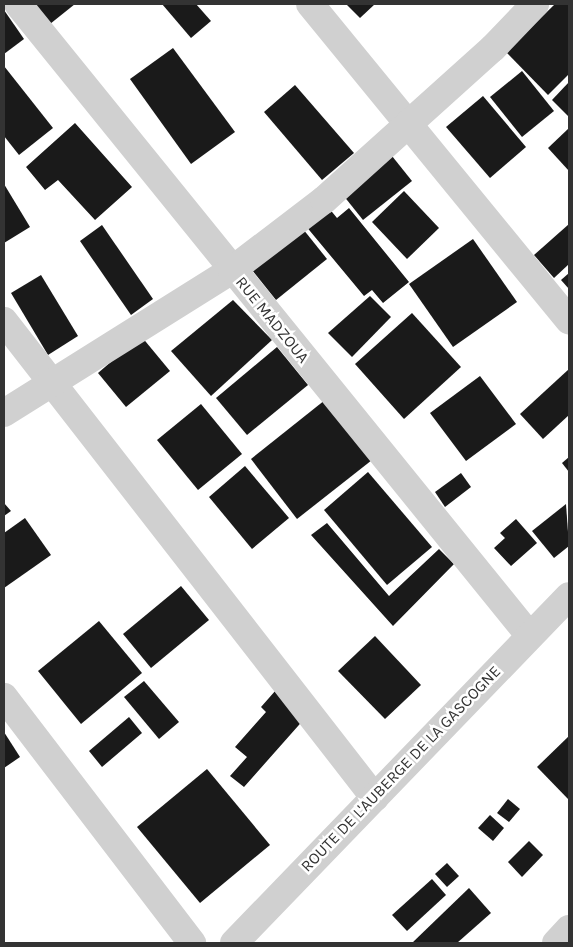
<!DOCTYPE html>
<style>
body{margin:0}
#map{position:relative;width:573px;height:947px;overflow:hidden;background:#fff;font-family:Karla,sans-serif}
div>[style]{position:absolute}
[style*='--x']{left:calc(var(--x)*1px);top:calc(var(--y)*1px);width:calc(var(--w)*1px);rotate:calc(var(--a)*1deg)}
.building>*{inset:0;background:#1a1a1a}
.minor>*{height:28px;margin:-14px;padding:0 14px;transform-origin:14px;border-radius:14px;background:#d0d0d0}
span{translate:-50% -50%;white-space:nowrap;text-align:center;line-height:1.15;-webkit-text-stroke:5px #fff;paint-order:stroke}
.street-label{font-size:16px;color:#333}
.frame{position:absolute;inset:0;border:5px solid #333;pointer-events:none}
</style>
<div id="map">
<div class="building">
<div style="clip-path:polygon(33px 4px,75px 4px,50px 24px)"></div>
<div style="clip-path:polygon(162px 4px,196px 4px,211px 21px,191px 38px)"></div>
<div style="clip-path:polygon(346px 4px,375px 4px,360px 18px)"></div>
<div style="clip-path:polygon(555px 4px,569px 4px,569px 74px,548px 95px,506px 52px)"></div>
<div style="clip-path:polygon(4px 10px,24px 39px,4px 54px)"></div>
<div style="clip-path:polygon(173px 48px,235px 132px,191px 164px,130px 79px)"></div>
<div style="clip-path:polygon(4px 66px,53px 128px,19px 155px,4px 136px)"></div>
<div style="clip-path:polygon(522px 71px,554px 111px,522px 137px,490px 97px)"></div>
<div style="clip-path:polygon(569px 82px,569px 117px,552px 100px)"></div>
<div style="clip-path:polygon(295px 85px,354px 153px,322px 180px,264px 112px)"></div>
<div style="clip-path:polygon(483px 96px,526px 147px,490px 178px,446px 127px)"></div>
<div style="clip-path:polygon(75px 123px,132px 187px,95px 220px,58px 180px,45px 190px,26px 167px)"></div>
<div style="clip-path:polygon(569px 128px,569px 171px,548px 148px)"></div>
<div style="clip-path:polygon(392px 156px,412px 181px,363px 220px,343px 195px)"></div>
<div style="clip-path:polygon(4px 184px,30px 227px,4px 243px)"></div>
<div style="clip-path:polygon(404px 191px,439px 228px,407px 259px,372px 222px)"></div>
<div style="clip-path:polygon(328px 207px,337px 218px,349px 208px,409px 282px,383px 303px,372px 290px,364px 296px,305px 225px)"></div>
<div style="clip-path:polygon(569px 224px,569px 264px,554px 278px,534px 255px)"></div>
<div style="clip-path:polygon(102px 225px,153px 299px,131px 315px,80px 241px)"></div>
<div style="clip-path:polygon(303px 229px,327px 259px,276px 300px,252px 270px)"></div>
<div style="clip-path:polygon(473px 239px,517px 302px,453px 347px,409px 284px)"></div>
<div style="clip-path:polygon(569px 273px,569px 289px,561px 280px)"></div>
<div style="clip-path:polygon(41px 275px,78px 336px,48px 355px,11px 293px)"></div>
<div style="clip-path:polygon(370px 296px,391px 317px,352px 357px,328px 333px)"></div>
<div style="clip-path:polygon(233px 300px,272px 340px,211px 396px,171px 351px)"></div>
<div style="clip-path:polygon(412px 313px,461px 367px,404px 419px,355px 364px)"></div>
<div style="clip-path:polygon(141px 336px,170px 371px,126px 407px,98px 373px)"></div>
<div style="clip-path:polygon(277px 347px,308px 385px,247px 435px,216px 398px)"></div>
<div style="clip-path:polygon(569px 369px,569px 415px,543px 439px,520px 414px)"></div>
<div style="clip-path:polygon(480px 376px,516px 424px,466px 461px,430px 413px)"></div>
<div style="clip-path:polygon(325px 400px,372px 460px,297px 519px,251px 459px)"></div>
<div style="clip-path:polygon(201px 404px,242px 454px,198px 490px,157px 440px)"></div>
<div style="clip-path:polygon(569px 457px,569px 472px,562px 463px)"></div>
<div style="clip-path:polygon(245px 466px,289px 518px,252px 549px,209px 497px)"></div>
<div style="clip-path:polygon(368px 472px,432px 547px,387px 585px,324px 510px)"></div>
<div style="clip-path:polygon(461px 473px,471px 487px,445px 507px,435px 492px)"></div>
<div style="clip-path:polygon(4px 503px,11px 511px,4px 516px)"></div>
<div style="clip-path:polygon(566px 504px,569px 546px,554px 558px,532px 531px)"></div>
<div style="clip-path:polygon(25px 518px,51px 555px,4px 588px,4px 533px)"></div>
<div style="clip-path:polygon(516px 519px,537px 543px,511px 566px,494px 548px,505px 538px,500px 533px)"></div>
<div style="clip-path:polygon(327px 523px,389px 596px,439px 549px,454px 564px,393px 626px,311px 535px)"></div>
<div style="clip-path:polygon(181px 586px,209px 620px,151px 668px,123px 634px)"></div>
<div style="clip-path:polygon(99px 621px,142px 673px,81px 724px,38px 671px)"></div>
<div style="clip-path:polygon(375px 636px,421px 685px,385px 719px,338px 671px)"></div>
<div style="clip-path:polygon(144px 681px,179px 722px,159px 739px,124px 697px)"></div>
<div style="clip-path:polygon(276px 690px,306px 717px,244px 787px,230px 776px,247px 757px,235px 747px,266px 712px,261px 707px)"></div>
<div style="clip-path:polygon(129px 717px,142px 733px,102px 767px,89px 751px)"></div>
<div style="clip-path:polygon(4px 732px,20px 757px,4px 768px)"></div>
<div style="clip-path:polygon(569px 736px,569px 800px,537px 767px)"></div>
<div style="clip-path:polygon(207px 769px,270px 845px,200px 903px,137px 827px)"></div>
<div style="clip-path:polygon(508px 799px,520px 809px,509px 822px,497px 813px)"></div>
<div style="clip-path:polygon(490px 815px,504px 828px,493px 841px,478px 828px)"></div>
<div style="clip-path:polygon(529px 841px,543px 855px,522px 877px,508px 862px)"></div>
<div style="clip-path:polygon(447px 863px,459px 876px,447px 887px,435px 874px)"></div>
<div style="clip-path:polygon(432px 879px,446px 895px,407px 931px,392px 915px)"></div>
<div style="clip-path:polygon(469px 888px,491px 913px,457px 943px,412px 943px)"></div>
</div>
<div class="minor">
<div style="--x:18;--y:4;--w:812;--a:51"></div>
<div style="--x:310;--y:4;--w:409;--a:50.7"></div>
<div style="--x:4;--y:321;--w:604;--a:52.13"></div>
<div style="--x:4;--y:413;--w:269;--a:-32.1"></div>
<div style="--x:232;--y:270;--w:116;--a:-37.3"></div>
<div style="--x:324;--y:200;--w:227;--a:-42"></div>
<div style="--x:493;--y:48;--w:61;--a:-46.3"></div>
<div style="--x:4;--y:697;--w:310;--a:52.6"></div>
<div style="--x:234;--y:943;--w:482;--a:-46"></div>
<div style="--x:556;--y:943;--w:19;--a:-47"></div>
</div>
<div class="street-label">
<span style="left:272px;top:320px;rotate:51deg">RUE MADZOUA</span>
<span style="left:401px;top:769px;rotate:-46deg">ROUTE DE L'AUBERGE DE LA GASCOGNE</span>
</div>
<div class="frame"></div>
</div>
